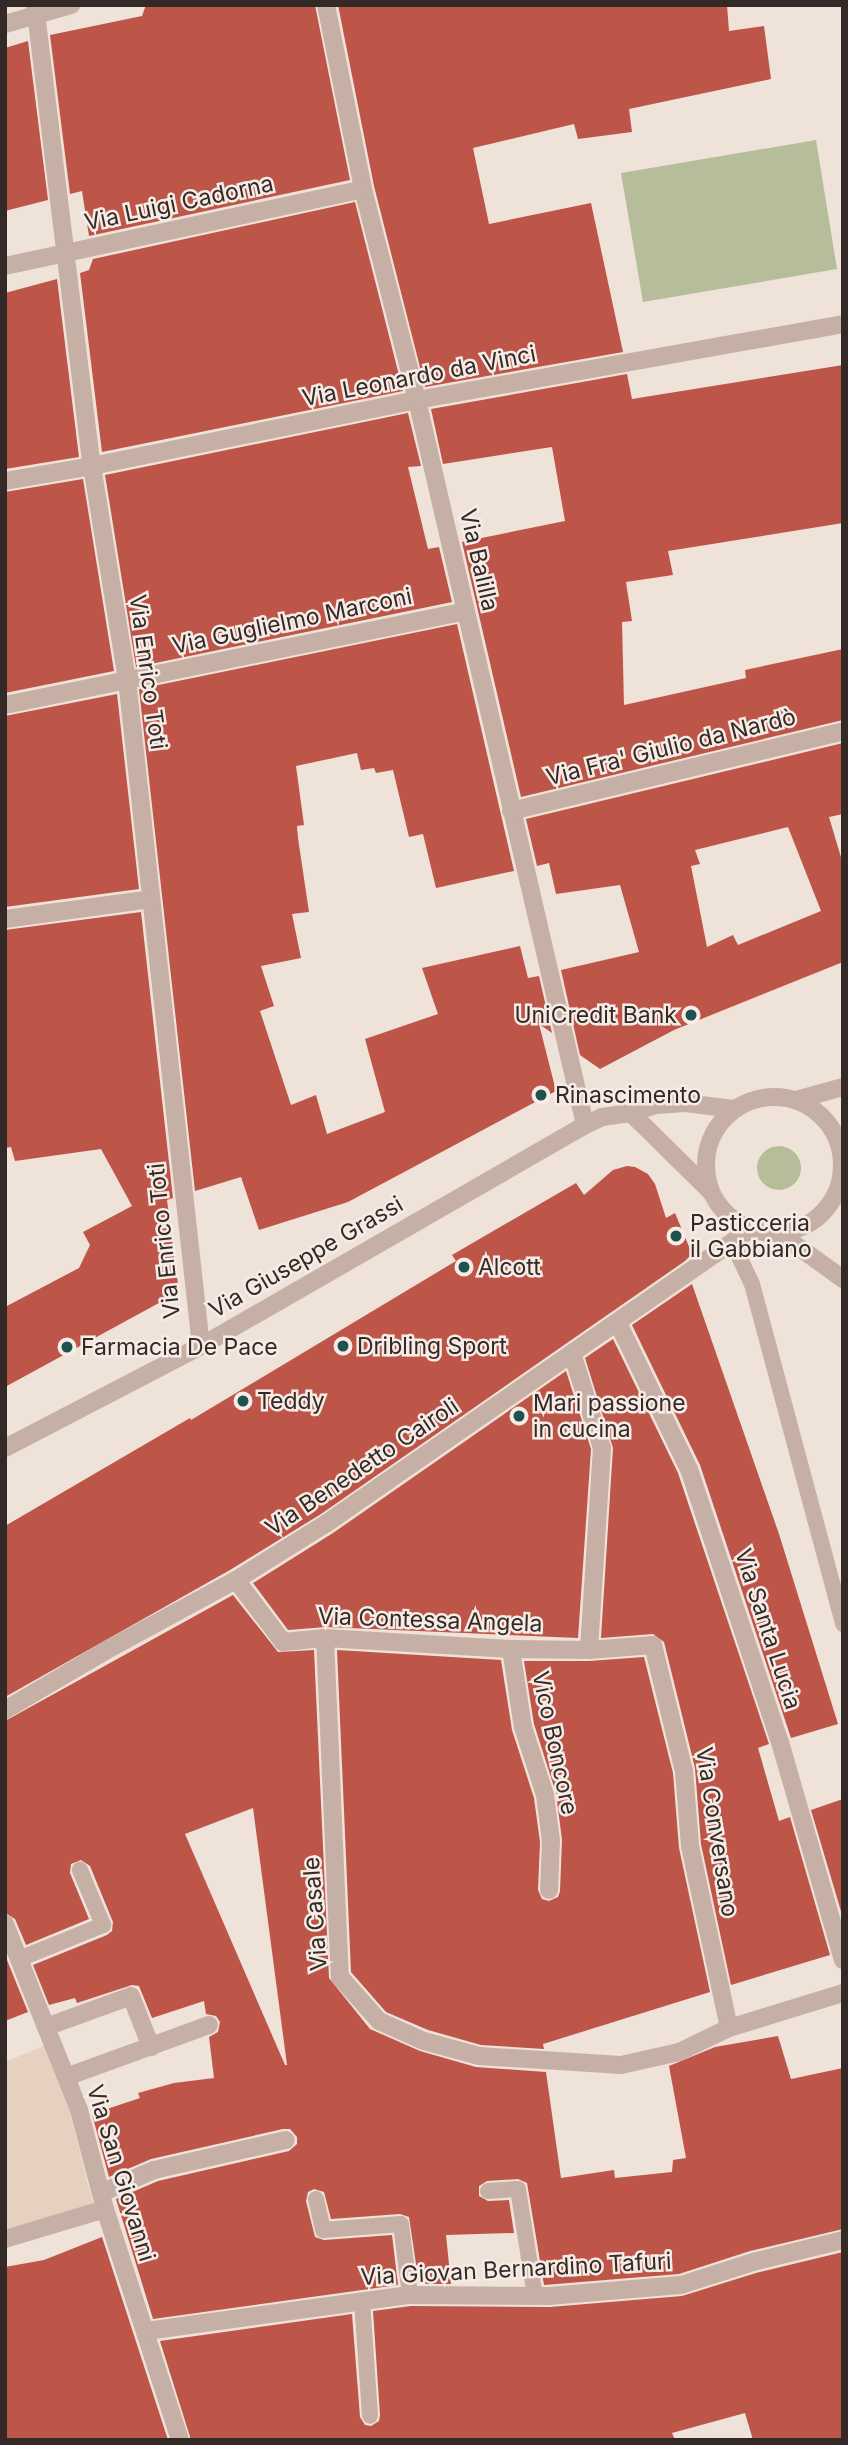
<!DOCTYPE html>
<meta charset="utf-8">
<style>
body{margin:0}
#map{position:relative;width:848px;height:2445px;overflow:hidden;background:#efe2d9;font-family:Inter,sans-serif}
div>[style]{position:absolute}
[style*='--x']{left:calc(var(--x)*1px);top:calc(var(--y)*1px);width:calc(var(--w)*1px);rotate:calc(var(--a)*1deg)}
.green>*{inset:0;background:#b6bd9a}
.round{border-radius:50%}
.plaza>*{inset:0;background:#e6d1c1}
.building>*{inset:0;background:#be5549}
.service>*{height:16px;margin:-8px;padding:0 8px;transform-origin:8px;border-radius:8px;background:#c6b0a6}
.minor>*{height:18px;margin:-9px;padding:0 9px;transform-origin:9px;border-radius:9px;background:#c6b0a6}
.tertiary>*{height:18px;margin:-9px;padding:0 9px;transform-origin:9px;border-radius:9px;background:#c6b0a6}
.tertiary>.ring{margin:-9px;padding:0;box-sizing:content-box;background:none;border:18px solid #c6b0a6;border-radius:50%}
.dots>*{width:19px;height:19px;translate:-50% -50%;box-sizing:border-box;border:4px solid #f7ece5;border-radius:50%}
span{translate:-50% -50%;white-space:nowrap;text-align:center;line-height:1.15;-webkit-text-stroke:5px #f7ece5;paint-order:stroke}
.street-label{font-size:23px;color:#332927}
.poi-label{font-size:23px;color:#332927}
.right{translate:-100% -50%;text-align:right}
.left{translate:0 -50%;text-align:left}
.frame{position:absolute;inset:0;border:7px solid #332927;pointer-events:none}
</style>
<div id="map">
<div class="green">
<div style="clip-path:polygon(816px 140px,837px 269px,643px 302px,621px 173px)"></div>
<div class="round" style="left:757px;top:1146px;width:44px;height:44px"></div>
</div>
<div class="plaza">
<div style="clip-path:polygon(44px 2046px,70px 2113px,95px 2212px,5px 2239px,5px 2062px)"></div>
</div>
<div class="building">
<div style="clip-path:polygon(146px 5px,315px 5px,350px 180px,89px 236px,82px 191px,70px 194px,50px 35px,142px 16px)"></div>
<div style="clip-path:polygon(338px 5px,727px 5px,729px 31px,764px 26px,771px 79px,629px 109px,632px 132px,578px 139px,574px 124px,473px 148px,489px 224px,591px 203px,623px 352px,425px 387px,374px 186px)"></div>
<div style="clip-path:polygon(28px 41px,48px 200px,5px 211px,5px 48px)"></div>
<div style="clip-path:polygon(355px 202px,403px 391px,102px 452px,80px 273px,89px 270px,93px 259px)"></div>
<div style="clip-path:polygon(57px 279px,79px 457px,5px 469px,5px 293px)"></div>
<div style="clip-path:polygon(843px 365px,843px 523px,668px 551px,673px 575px,626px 582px,632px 621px,622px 622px,624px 705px,746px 678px,745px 670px,843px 649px,843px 720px,521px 797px,462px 542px,565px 521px,552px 447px,443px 464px,431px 409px,627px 374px,632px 399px)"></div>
<div style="clip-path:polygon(408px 413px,421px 466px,408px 467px,428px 549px,439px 547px,452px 602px,136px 667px,105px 475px)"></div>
<div style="clip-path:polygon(83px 479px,114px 671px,5px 693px,5px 492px)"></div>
<div style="clip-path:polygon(457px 624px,514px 871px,436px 888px,423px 834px,409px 837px,393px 770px,376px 773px,374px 768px,361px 770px,357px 753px,296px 766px,304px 825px,297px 826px,298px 838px,309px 912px,292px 914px,301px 958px,261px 966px,274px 1006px,260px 1011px,291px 1105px,316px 1095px,327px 1134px,385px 1112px,365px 1039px,438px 1014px,422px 968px,520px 946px,528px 978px,539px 976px,552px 1033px,539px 1024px,556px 1091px,348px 1202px,259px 1230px,241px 1177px,195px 1191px,139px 689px)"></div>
<div style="clip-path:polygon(117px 694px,139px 889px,5px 907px,5px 716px)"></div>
<div style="clip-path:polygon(evenodd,843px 743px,843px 814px,829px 817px,843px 864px,843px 962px,674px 1030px,600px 1069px,580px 1055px,561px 970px,639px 952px,620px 885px,556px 894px,549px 863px,537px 866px,526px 819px,843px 743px,788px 827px,821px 911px,738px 945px,733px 935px,707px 947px,691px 866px,700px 864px,695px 850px,788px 827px)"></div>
<div style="clip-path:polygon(141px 912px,173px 1198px,167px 1200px,179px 1292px,5px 1387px,5px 1307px,79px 1268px,90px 1245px,83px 1232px,132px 1206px,101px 1149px,15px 1161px,11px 1147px,5px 1148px,5px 930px)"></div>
<div style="clip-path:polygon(627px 1166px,635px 1167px,648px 1174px,655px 1184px,666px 1218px,675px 1213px,692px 1254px,685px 1261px,321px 1514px,230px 1570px,5px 1697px,5px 1526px,190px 1418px,191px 1420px,456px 1261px,452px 1255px,576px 1183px,584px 1195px,613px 1170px)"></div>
<div style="clip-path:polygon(692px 1284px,779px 1534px,838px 1724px,791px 1738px,700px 1465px,632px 1325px)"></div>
<div style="clip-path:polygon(613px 1339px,678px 1473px,769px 1744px,758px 1748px,779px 1821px,790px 1817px,830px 1955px,731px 1985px,701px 1844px,695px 1768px,664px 1642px,653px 1634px,601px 1638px,613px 1448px,585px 1358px)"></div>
<div style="clip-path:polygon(566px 1371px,591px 1449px,578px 1638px,326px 1627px,288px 1630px,253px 1583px,333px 1533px)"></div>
<div style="clip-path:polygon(evenodd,233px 1595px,278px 1652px,314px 1650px,329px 1978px,370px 2029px,420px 2051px,476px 2067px,546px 2072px,561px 2178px,614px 2170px,615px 2178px,672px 2172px,673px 2160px,686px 2158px,669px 2066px,715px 2047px,778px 2036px,791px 2079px,843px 2068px,843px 2229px,750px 2251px,679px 2274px,544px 2285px,527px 2183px,518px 2179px,487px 2181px,479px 2186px,479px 2196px,488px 2201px,509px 2200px,514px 2233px,446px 2235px,451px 2284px,419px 2284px,409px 2217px,400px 2214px,331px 2219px,324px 2192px,314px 2189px,308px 2192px,306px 2201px,315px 2237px,324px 2240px,392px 2235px,398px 2285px,153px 2319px,116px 2199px,158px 2181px,289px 2151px,297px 2144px,297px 2137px,290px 2129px,283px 2129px,151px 2159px,109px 2177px,92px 2114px,140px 2098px,138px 2093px,174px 2083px,214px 2078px,209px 2037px,218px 2032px,220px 2022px,216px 2016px,206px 2014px,204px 2001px,152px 2018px,139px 1986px,132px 1985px,77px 2003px,75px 1998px,49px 2005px,33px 1965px,107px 1935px,112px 1931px,113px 1922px,90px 1866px,81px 1860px,71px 1864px,70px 1873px,89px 1919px,26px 1945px,15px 1919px,5px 1913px,5px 1721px,233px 1595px,253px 1808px,287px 2065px,285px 2065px,185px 1834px,253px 1808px)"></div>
<div style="clip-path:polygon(337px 1650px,501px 1660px,512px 1730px,534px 1798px,540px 1842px,538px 1890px,542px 1899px,549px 1901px,558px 1897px,560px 1891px,562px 1840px,556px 1793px,534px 1724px,524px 1661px,589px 1661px,644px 1657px,673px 1773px,679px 1848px,710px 1992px,543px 2044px,544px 2049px,481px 2045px,428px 2030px,386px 2012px,351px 1972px)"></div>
<div style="clip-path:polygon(843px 1799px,843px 1918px,811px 1810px)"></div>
<div style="clip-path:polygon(5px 1955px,28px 2012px,5px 2021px)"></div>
<div style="clip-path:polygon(102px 2237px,168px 2440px,5px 2440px,5px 2267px,44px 2260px)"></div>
<div style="clip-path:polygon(843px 2252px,843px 2440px,753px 2440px,745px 2413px,672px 2433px,675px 2440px,191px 2440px,160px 2341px,352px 2314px,360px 2417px,365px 2425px,371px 2426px,379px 2421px,380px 2415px,373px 2311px,411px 2306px,550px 2307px,682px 2296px,756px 2273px)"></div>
</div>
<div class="service">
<div style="--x:733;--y:1244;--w:44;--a:64.6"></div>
<div style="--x:752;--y:1284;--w:352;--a:75"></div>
<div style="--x:19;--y:1959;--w:91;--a:-22"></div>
<div style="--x:103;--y:1925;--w:60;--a:-112.7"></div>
<div style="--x:488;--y:2191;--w:30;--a:-4"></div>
<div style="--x:518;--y:2189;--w:108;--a:81"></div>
<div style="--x:316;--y:2199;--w:32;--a:77"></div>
<div style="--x:323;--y:2230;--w:78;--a:-4.4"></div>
<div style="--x:401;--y:2224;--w:72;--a:82.8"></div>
<div style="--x:362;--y:2301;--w:115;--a:86"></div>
</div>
<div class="minor">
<div style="--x:35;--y:5;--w:465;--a:83"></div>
<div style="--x:92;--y:466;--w:217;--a:80.7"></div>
<div style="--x:127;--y:680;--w:670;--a:83.66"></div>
<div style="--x:326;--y:5;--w:188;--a:78.6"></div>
<div style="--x:363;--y:189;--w:218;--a:75.6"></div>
<div style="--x:417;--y:400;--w:744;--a:76.95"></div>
<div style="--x:5;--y:24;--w:69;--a:-16.1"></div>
<div style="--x:5;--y:266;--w:366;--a:-12.1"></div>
<div style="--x:5;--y:481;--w:88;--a:-9.8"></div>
<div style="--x:92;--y:466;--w:332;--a:-11.5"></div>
<div style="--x:417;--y:400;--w:433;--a:-10.1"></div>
<div style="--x:5;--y:705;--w:470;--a:-11.5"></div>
<div style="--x:511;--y:811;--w:342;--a:-13.5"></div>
<div style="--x:5;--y:919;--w:147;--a:-7.8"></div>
<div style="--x:796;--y:1100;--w:49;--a:-15.5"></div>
<div style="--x:618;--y:1323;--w:162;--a:64.1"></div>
<div style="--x:689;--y:1469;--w:288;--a:71.6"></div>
<div style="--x:780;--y:1742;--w:227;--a:73.9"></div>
<div style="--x:572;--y:1353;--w:100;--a:72.5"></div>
<div style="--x:602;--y:1448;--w:202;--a:93.7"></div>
<div style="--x:236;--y:1580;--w:78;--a:52.8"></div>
<div style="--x:283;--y:1642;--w:42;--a:-5.4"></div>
<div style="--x:325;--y:1638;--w:186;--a:3.4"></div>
<div style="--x:511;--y:1649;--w:78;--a:0.7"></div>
<div style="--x:589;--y:1650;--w:64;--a:-4.5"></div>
<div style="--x:653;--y:1645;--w:130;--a:76.2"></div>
<div style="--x:684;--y:1771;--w:75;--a:85.4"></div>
<div style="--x:690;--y:1846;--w:186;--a:77.9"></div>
<div style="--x:325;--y:1638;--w:339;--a:87.5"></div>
<div style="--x:340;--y:1977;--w:59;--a:48.4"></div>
<div style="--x:379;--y:2021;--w:49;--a:24"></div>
<div style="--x:424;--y:2041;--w:57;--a:15.3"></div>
<div style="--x:479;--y:2056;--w:142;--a:3.6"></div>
<div style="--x:621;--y:2065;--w:59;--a:-12.6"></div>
<div style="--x:679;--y:2052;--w:55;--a:-25.6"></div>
<div style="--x:729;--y:2028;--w:119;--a:-17.1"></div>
<div style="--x:511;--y:1649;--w:79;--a:81.3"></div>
<div style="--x:523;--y:1727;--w:71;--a:72.1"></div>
<div style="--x:545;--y:1795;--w:46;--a:82.6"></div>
<div style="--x:551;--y:1841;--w:49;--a:92.3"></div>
<div style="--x:5;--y:1710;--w:116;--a:-30.5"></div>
<div style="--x:105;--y:1651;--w:149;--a:-28.5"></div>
<div style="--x:236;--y:1580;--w:107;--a:-32.1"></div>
<div style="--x:327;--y:1523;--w:516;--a:-34.74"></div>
<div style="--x:5;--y:1924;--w:200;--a:68.3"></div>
<div style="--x:79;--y:2110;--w:102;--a:75.3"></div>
<div style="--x:105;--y:2209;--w:243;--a:72"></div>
<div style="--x:46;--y:2027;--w:90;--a:-20"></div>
<div style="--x:131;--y:1996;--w:55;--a:68.6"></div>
<div style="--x:66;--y:2077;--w:152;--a:-20"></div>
<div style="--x:101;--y:2193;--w:58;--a:-23.5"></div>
<div style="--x:154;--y:2170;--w:135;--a:-12.8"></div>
<div style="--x:5;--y:2239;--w:104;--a:-16.7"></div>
<div style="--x:146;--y:2331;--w:266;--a:-7.8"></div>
<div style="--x:410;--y:2295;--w:139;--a:0.4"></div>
<div style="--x:549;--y:2296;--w:132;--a:-4.8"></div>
<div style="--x:681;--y:2285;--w:76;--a:-17.7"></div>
<div style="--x:753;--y:2262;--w:93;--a:-13.7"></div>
</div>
<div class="tertiary">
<div class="ring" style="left:706px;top:1097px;width:118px;height:118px"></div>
<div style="--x:631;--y:1113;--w:112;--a:44.6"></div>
<div style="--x:779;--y:1233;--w:79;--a:35.7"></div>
<div style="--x:5;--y:1448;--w:221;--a:-27.5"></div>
<div style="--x:201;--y:1346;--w:443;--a:-29.9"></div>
<div style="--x:585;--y:1125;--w:19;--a:-25"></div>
<div style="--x:602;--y:1117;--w:29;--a:-8"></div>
<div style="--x:631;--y:1113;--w:26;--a:-18"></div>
<div style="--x:656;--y:1105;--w:29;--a:-4"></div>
<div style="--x:685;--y:1103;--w:49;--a:7"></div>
</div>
<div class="dots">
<div style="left:691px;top:1015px;background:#1f514e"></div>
<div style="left:541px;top:1095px;background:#1f514e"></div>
<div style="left:676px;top:1236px;background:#1f514e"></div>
<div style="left:464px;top:1267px;background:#1f514e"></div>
<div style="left:343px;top:1346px;background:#1f514e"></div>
<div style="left:67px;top:1347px;background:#1f514e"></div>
<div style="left:243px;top:1401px;background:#1f514e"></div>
<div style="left:519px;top:1416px;background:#1f514e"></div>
</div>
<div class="street-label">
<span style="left:179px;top:203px;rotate:-12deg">Via Luigi Cadorna</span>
<span style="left:419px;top:376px;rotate:-11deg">Via Leonardo da Vinci</span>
<span style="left:479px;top:560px;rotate:77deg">Via Balilla</span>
<span style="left:292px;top:621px;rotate:-12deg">Via Guglielmo Marconi</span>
<span style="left:148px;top:672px;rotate:82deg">Via Enrico Toti</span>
<span style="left:671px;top:747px;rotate:-14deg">Via Fra' Giulio da Nardò</span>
<span style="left:164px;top:1241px;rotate:-96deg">Via Enrico Toti</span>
<span style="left:306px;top:1257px;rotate:-30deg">Via Giuseppe Grassi</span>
<span style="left:362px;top:1467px;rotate:-34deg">Via Benedetto Cairoli</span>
<span style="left:430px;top:1620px;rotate:2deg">Via Contessa Angela</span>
<span style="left:768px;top:1629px;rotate:72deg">Via Santa Lucia</span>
<span style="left:555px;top:1743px;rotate:78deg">Vico Boncore</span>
<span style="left:717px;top:1832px;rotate:81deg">Via Conversano</span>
<span style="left:315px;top:1914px;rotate:-94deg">Via Casale</span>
<span style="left:121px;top:2173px;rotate:73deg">Via San Giovanni</span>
<span style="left:516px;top:2269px;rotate:-3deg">Via Giovan Bernardino Tafuri</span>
</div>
<div class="poi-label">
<span class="right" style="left:677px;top:1015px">UniCredit Bank</span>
<span class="left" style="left:555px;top:1095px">Rinascimento</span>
<span class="left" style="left:690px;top:1236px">Pasticceria<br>il Gabbiano</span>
<span class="left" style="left:478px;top:1267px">Alcott</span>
<span class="left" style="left:357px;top:1346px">Dribling Sport</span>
<span class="left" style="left:81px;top:1347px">Farmacia De Pace</span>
<span class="left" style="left:257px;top:1401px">Teddy</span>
<span class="left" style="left:533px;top:1416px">Mari passione<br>in cucina</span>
</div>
<div class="frame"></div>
</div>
